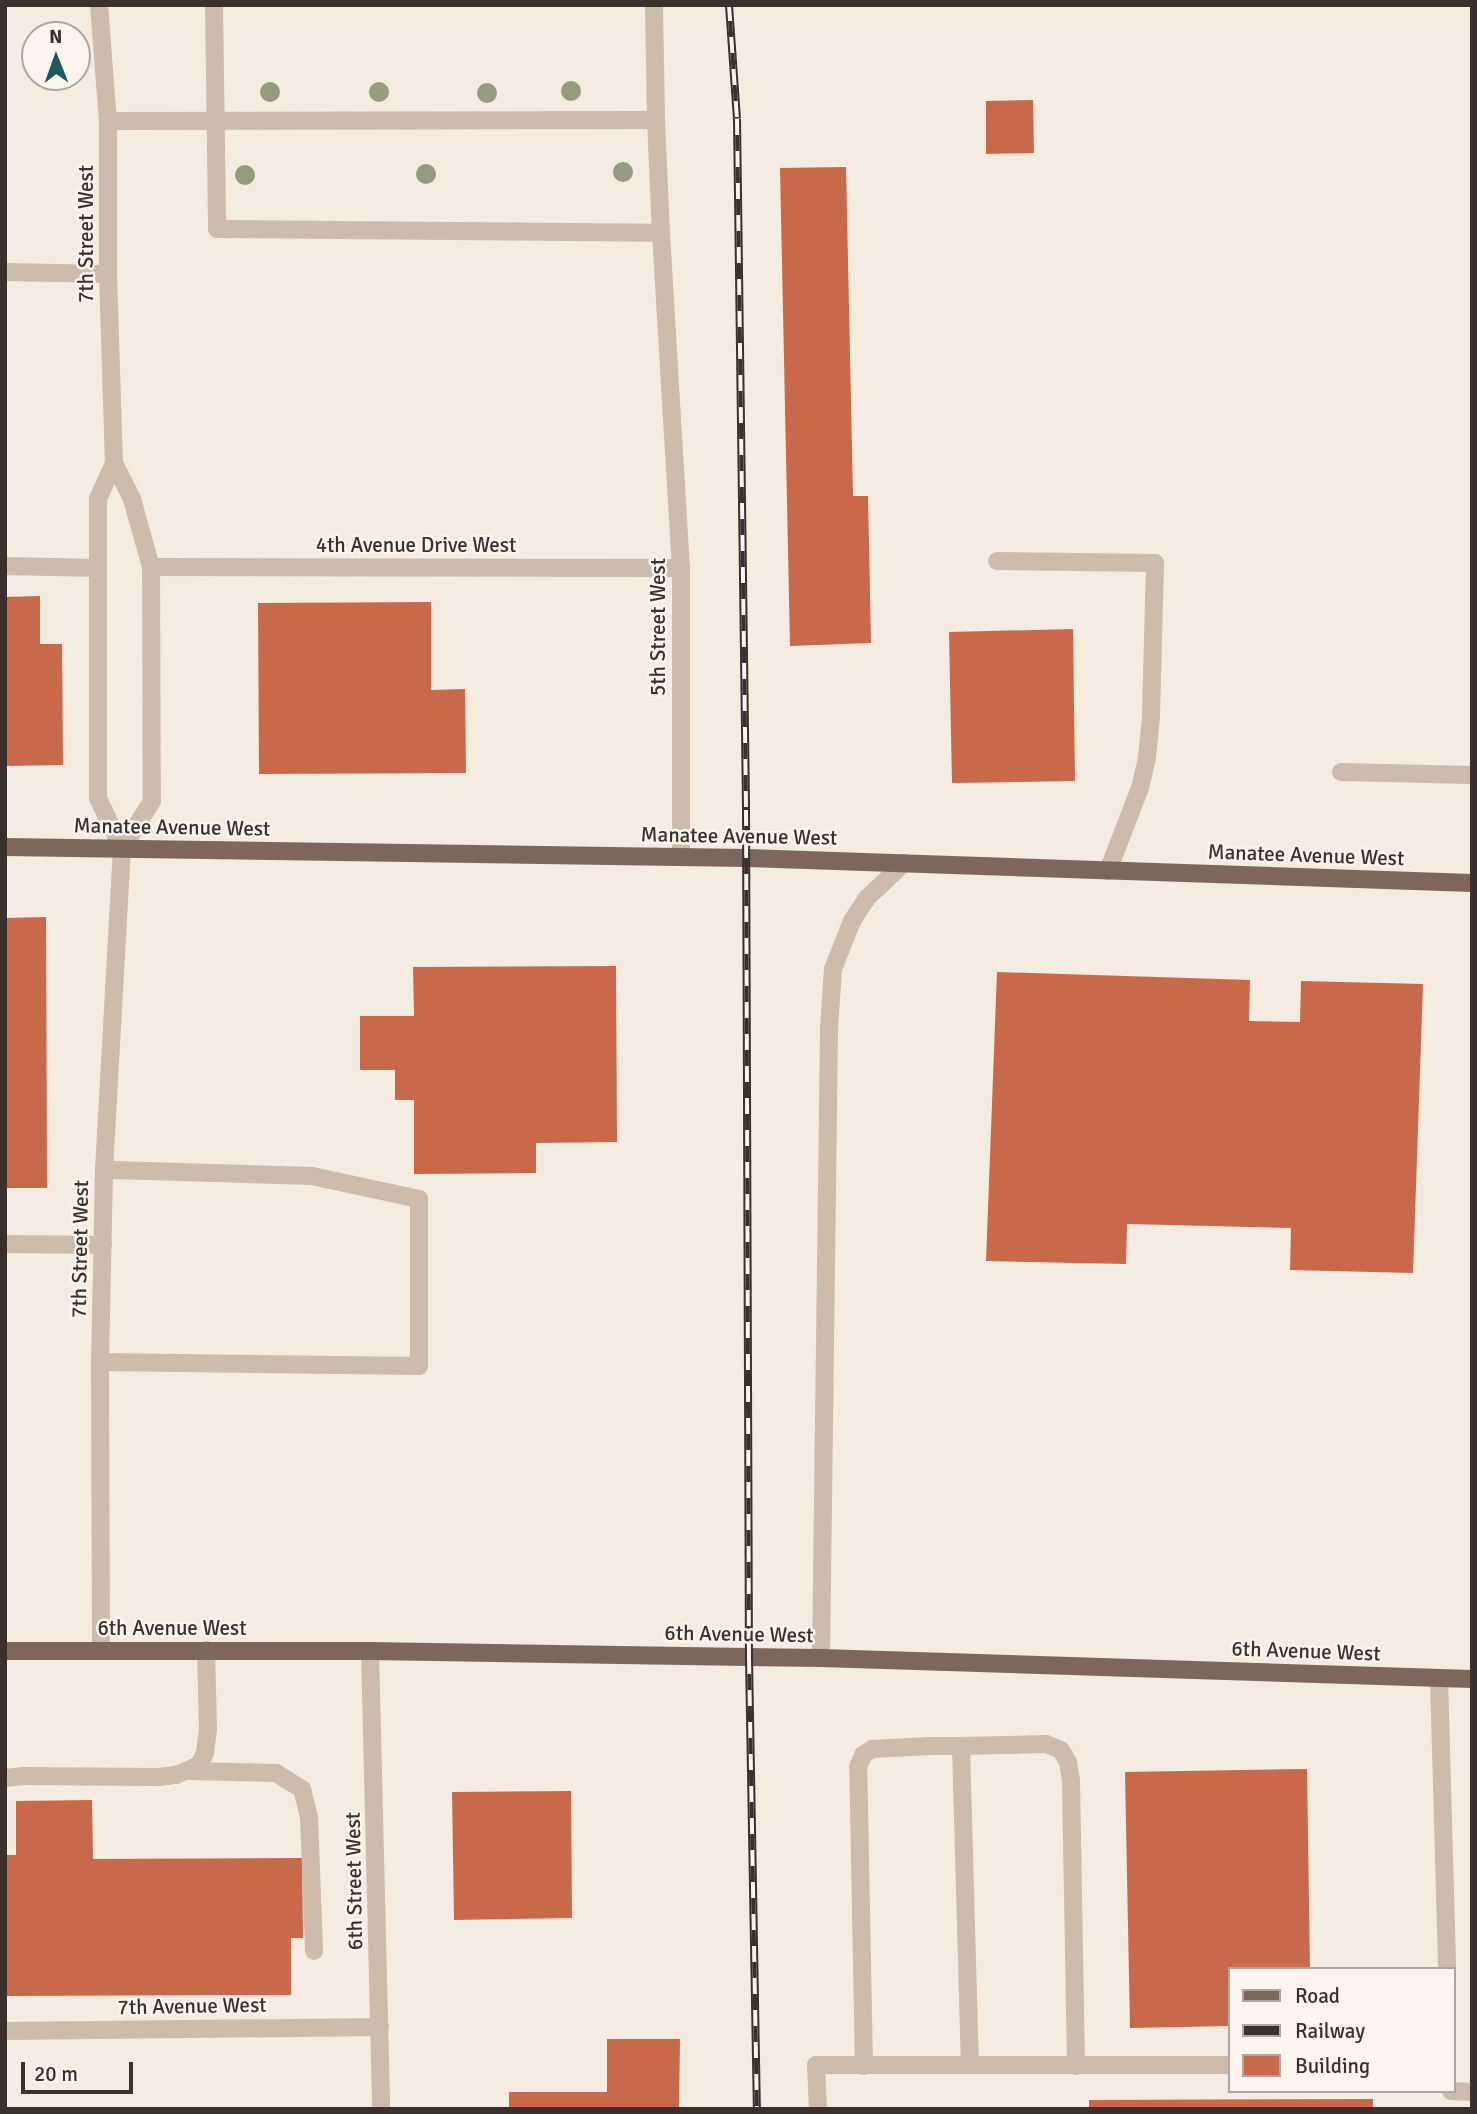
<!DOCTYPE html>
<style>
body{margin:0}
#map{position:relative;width:1477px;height:2114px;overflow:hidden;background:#f4ebe1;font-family:Signika,sans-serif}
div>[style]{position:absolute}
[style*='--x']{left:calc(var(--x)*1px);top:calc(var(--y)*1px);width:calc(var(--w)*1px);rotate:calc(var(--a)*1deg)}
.building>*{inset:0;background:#c8694b}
.minor>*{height:18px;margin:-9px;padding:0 9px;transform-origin:9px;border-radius:9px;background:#cdbbac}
.major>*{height:18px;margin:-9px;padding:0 9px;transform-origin:9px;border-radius:9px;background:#7d675c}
.rail>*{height:8px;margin-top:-4px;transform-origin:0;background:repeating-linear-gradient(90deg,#fbf5ee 0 16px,#3b302b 0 32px);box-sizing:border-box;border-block:2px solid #3b302b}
.trees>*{width:20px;height:20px;margin:-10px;border-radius:50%;background:#969b7f}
span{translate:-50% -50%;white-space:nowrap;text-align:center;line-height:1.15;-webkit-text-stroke:5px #fbf5ee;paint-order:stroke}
.street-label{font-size:21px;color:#3b302b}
.frame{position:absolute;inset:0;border:7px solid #3b302b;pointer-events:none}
.legend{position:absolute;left:1228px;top:1967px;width:228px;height:126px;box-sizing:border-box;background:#fbf5ee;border:2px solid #aea6a0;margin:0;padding:9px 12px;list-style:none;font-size:21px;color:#3b302b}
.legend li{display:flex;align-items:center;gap:14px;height:35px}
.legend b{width:35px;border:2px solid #aea6a0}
.north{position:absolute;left:21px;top:21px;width:70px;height:70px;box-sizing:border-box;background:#fbf5ee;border:2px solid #aea6a0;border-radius:50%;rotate:359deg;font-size:19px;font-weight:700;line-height:28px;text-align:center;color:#3b302b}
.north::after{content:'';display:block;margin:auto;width:24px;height:32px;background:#1f5a5e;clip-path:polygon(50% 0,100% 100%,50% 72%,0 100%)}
.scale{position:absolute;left:21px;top:2062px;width:112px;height:32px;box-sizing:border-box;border:4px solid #3b302b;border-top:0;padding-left:9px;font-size:21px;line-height:24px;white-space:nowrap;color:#3b302b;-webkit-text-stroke:5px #fbf5ee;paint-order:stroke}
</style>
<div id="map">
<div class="building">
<div style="clip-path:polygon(1033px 100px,1034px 153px,986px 154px,986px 101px)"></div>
<div style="clip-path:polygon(846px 167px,853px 496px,868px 496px,871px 643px,790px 646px,780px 168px)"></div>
<div style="clip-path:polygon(40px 596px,40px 644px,62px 644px,63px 765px,5px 766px,5px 597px)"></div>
<div style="clip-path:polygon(431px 602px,431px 690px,465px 689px,466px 773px,259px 774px,258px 603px)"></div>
<div style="clip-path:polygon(1073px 629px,1075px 781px,952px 783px,949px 632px)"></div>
<div style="clip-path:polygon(46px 917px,47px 1188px,5px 1188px,5px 918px)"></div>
<div style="clip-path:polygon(616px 966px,617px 1142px,536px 1143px,536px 1173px,414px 1174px,414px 1100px,395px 1100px,395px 1070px,360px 1070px,360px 1016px,414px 1016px,413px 967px)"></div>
<div style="clip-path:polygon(997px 972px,1250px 980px,1249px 1021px,1300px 1022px,1301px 981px,1423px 984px,1413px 1273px,1290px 1270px,1291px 1228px,1127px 1224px,1126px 1264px,986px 1261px)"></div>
<div style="clip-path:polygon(1307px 1769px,1310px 1969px,1230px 1969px,1230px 2026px,1130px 2028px,1125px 1772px)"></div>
<div style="clip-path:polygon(571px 1791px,572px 1918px,454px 1920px,452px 1792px)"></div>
<div style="clip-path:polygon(92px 1800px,93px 1859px,302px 1858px,303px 1938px,291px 1938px,291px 1995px,5px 1996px,5px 1855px,16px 1855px,16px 1801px)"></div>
<div style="clip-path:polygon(607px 2039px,680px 2039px,679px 2109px,509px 2109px,509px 2092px,607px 2092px)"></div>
<div style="clip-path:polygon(1373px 2099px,1373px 2109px,1089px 2109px,1089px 2100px)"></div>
</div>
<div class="minor">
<div style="--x:99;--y:5;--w:116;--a:85.6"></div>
<div style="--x:108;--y:121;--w:153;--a:90"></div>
<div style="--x:108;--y:274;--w:189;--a:88.2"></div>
<div style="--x:114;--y:463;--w:40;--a:63.4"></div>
<div style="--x:132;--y:499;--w:71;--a:74.4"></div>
<div style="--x:151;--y:567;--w:234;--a:89.8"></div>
<div style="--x:152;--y:801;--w:57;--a:122"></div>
<div style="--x:214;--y:5;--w:224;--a:89.2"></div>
<div style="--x:217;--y:229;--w:444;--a:0.5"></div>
<div style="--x:661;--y:233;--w:336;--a:86.6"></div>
<div style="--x:681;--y:568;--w:288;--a:90"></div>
<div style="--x:656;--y:120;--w:113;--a:87.5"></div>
<div style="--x:108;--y:121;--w:548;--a:-0.1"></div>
<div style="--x:656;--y:120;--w:115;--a:-91"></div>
<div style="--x:5;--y:272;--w:103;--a:1.1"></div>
<div style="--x:997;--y:561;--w:158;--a:0.7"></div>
<div style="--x:1155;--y:563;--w:154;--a:91.5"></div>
<div style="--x:1151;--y:717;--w:41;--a:95.6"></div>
<div style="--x:1147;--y:758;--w:31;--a:103"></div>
<div style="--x:1140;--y:788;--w:89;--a:111.1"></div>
<div style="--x:5;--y:566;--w:93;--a:1.2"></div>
<div style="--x:151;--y:567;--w:530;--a:0.11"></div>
<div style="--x:1341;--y:772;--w:131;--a:1.3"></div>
<div style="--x:5;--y:1244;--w:98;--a:0.6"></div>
<div style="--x:100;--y:1362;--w:319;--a:0.7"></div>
<div style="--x:419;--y:1366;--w:167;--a:-90"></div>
<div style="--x:419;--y:1199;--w:109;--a:-167.9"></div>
<div style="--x:312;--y:1176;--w:208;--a:-178.3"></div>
<div style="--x:101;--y:1650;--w:288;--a:-90.2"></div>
<div style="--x:100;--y:1362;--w:192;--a:-88.8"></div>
<div style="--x:104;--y:1170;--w:322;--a:-86.8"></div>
<div style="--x:122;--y:849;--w:56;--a:-115.2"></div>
<div style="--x:98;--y:798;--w:299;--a:-90"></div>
<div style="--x:98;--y:499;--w:39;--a:-66"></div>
<div style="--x:370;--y:1651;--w:458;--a:88.6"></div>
<div style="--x:821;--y:1658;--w:629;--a:-89.27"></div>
<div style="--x:829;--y:1029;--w:60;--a:-86.2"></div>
<div style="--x:833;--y:969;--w:52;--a:-68.4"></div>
<div style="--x:852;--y:921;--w:27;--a:-57"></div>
<div style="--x:867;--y:898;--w:51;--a:-43.4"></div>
<div style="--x:1439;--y:1678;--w:291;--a:88.4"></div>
<div style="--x:961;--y:1746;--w:85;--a:-1.3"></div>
<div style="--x:1046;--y:1744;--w:16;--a:22"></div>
<div style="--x:1061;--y:1750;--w:14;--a:60"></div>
<div style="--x:1068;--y:1762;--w:18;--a:81"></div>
<div style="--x:1071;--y:1780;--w:286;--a:89"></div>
<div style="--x:189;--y:1771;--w:87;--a:1.3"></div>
<div style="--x:276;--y:1773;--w:31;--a:32"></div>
<div style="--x:302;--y:1789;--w:30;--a:76"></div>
<div style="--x:309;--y:1818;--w:133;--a:87.8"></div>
<div style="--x:5;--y:1778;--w:18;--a:-6"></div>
<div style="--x:23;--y:1776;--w:136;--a:0.4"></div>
<div style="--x:159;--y:1777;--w:17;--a:-7"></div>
<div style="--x:176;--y:1775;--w:25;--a:-23"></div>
<div style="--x:199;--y:1765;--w:13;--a:-63"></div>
<div style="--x:205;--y:1753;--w:23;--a:-83"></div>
<div style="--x:208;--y:1730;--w:80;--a:-91.4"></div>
<div style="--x:5;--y:2031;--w:375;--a:-0.6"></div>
<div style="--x:864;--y:2066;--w:299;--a:-91.1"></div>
<div style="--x:858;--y:1767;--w:13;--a:-67"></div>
<div style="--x:863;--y:1755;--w:11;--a:-34"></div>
<div style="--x:872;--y:1749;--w:58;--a:-3"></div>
<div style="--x:930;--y:1746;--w:31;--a:0"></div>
<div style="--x:961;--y:1746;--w:319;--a:88.4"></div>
<div style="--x:1451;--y:2091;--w:21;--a:3"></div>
<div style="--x:818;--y:2109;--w:44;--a:-92.6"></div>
<div style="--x:816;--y:2065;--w:414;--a:0"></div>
</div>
<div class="major">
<div style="--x:5;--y:847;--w:741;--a:0.85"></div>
<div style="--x:746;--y:858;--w:726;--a:1.97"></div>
<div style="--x:5;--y:1651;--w:365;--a:0"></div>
<div style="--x:370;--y:1651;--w:451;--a:0.9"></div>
<div style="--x:821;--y:1658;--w:651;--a:1.85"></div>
</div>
<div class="rail">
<div style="--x:729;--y:5;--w:114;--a:86"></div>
<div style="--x:737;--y:119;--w:691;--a:89.25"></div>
<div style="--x:746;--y:810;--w:848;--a:89.8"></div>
<div style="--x:749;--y:1658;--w:451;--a:89"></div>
</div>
<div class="trees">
<div style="left:571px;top:91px"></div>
<div style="left:270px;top:92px"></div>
<div style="left:379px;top:92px"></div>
<div style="left:487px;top:93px"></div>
<div style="left:623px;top:172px"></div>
<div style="left:426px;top:174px"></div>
<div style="left:245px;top:175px"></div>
</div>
<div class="street-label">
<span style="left:86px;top:234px;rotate:-90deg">7th Street West</span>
<span style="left:416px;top:545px">4th Avenue Drive West</span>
<span style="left:658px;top:627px;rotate:-90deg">5th Street West</span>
<span style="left:172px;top:827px;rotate:1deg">Manatee Avenue West</span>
<span style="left:739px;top:836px;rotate:1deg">Manatee Avenue West</span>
<span style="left:1306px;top:855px;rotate:2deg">Manatee Avenue West</span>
<span style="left:80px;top:1249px;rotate:-89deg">7th Street West</span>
<span style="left:172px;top:1628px">6th Avenue West</span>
<span style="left:739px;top:1634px;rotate:1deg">6th Avenue West</span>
<span style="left:1306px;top:1651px;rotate:2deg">6th Avenue West</span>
<span style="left:354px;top:1881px;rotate:-91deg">6th Street West</span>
<span style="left:192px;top:2006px;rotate:-1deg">7th Avenue West</span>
</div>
<div class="frame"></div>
<ul class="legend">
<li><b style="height:9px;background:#7d675c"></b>Road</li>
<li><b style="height:9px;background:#3b302b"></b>Railway</li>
<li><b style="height:19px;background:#c8694b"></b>Building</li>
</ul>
<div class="north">N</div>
<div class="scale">20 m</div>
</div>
